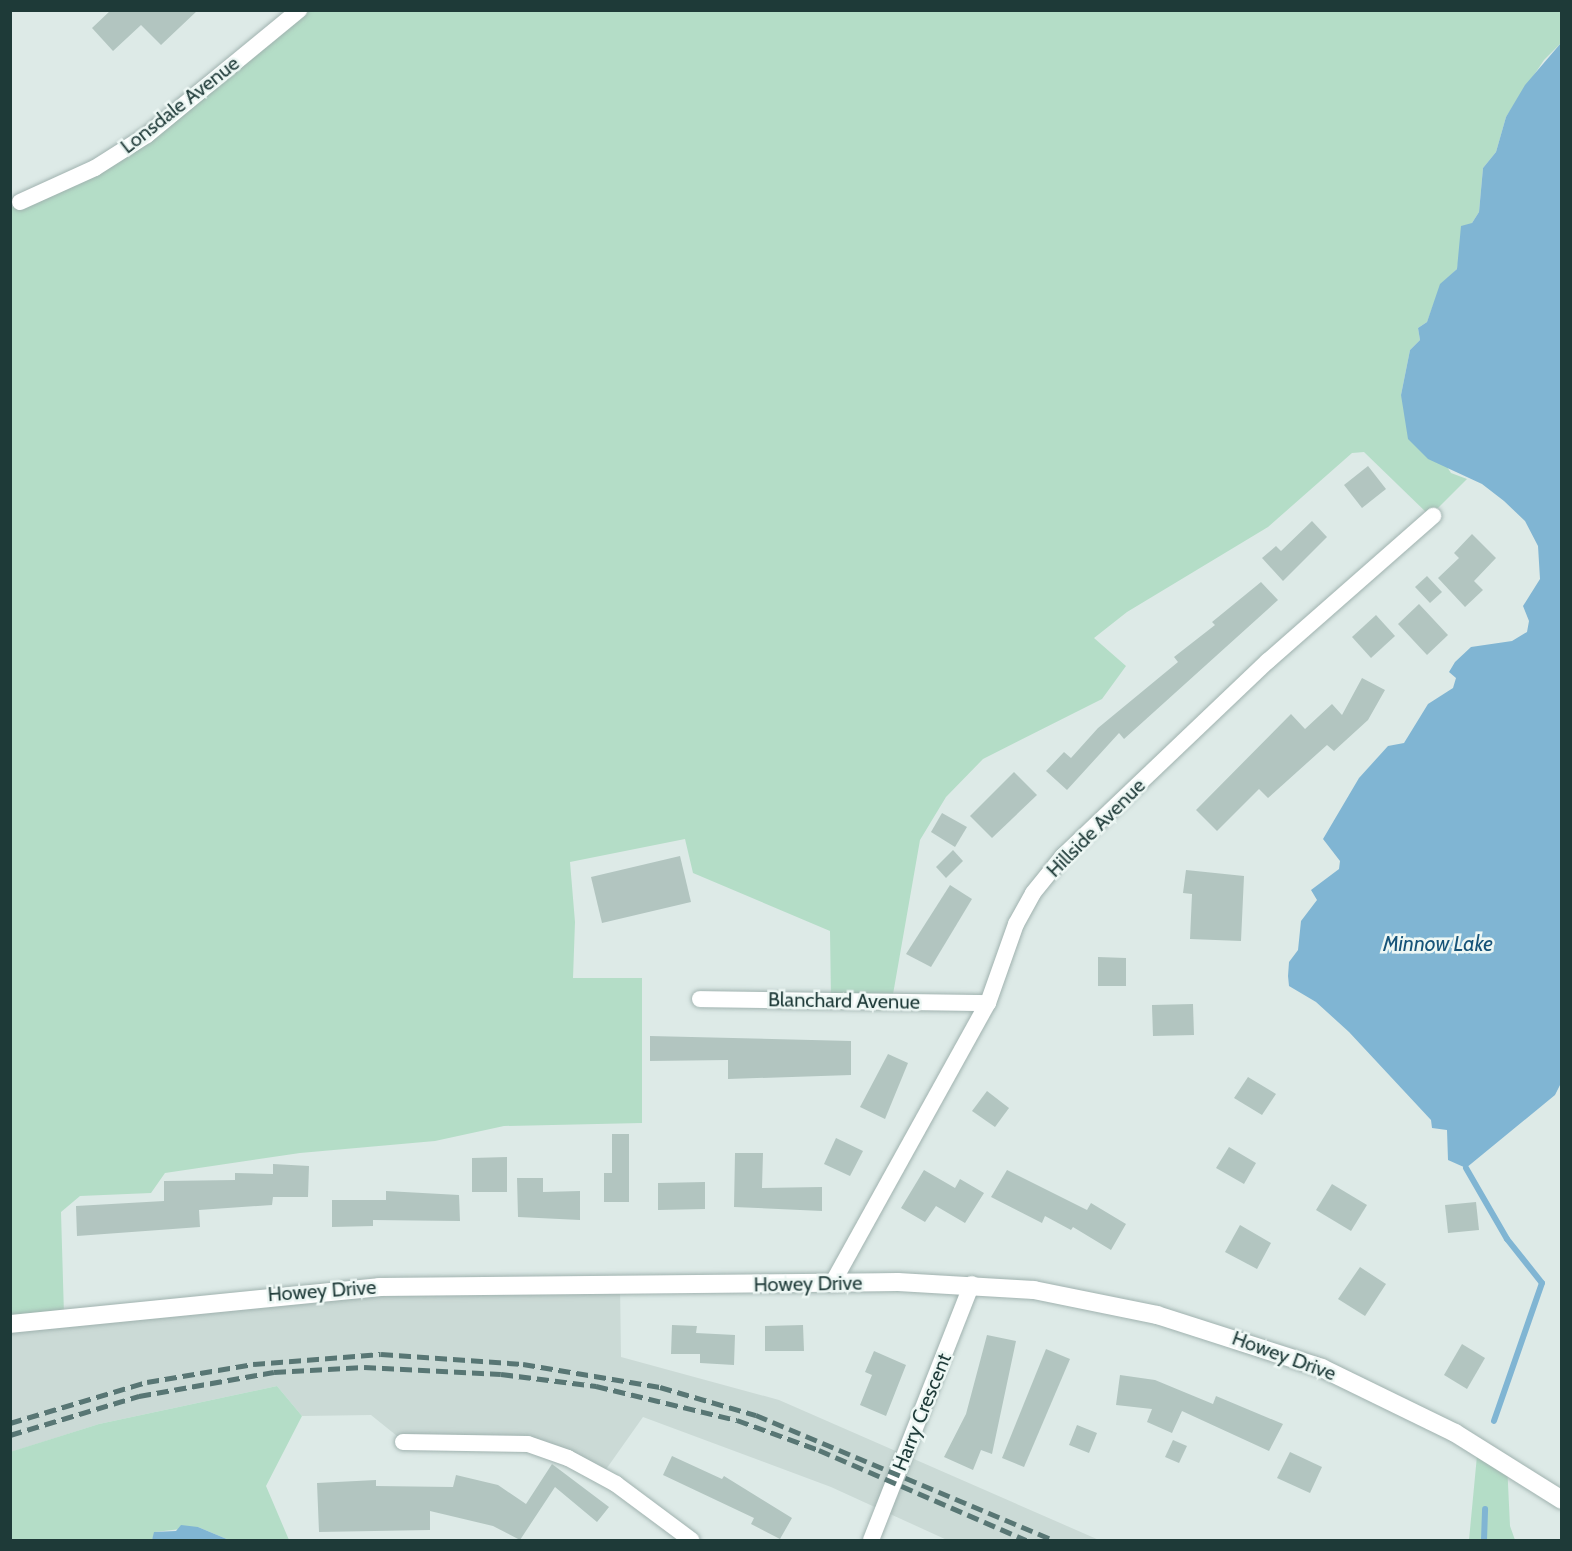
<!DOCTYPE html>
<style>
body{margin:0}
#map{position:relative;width:1572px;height:1551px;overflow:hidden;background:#ddeae7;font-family:Cabin,sans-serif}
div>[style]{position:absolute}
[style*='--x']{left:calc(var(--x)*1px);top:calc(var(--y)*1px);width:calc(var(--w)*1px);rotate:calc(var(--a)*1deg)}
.built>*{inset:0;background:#cbdad6}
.green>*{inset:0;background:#b4ddc7}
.water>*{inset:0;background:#80b5d3}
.stream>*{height:6px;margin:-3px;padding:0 3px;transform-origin:3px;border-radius:3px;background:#80b5d3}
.building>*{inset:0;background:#b2c5c0}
.roads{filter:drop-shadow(0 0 2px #a0b2af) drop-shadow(0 0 2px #a0b2af)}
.minor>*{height:16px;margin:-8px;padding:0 8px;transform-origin:8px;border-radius:8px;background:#fff}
.secondary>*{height:18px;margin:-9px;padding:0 9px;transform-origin:9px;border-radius:9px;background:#fff}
.rail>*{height:4.5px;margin-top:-2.25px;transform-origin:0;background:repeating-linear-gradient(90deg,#587674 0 12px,transparent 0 18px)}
span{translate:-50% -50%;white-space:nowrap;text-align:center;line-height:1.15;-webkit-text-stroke:5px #edf7f4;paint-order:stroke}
.street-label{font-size:20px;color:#1e3a38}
.water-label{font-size:21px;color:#165378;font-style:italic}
.frame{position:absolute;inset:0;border:12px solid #1e3a38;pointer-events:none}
</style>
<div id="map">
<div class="built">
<div style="clip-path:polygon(620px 1285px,621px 1357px,779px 1400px,1099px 1540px,947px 1540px,831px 1487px,643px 1417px,602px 1475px,529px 1443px,402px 1440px,371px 1415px,302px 1416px,277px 1386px,99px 1424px,11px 1452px,11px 1323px,253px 1295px)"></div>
</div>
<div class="green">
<div style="clip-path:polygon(297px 11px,1561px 11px,1561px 43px,1544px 60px,1506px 117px,1496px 152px,1483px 168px,1479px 212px,1463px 237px,1457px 269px,1441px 284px,1427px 322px,1418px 328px,1420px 340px,1410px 350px,1401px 395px,1451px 473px,1467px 479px,1430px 516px,1364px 452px,1352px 453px,1268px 527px,1127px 612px,1094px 638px,1126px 666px,1102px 699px,983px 759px,946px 797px,920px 840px,892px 1000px,831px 999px,830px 931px,693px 873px,685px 839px,570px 862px,575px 922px,573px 978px,642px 978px,642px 1123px,504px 1126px,435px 1141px,300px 1153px,165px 1173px,151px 1193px,80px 1196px,61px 1212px,64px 1315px,11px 1323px,11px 208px,94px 167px)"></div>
<div style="clip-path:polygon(277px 1386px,302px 1416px,266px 1486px,289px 1540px,229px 1540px,198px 1527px,155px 1532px,152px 1540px,11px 1540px,10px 1452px,99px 1424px)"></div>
<div style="clip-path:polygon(1478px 1445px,1507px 1463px,1510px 1526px,1515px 1540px,1469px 1540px)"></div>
</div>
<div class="water">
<div style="clip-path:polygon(1561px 43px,1561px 1083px,1555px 1095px,1466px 1168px,1448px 1160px,1447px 1130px,1432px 1128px,1431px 1120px,1349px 1032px,1316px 1002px,1289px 986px,1288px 976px,1289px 962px,1298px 950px,1301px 921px,1317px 900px,1311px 890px,1339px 869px,1340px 861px,1323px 839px,1359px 778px,1388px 746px,1404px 743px,1428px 704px,1453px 688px,1456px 678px,1449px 672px,1455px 662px,1471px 647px,1512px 641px,1527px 632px,1529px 621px,1523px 606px,1540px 579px,1538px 546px,1525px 521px,1504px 501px,1482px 484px,1428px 459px,1408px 439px,1401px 395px,1410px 350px,1420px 340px,1418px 328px,1427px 322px,1440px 284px,1457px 269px,1461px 226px,1472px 223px,1479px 212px,1483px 168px,1496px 152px,1506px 117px,1525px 85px)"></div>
<div style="clip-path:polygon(181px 1525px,198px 1527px,229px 1540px,152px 1540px,154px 1532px,176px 1531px)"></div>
</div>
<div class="stream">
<div style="--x:1466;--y:1168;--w:82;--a:60"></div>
<div style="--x:1507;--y:1239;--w:56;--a:51.5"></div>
<div style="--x:1542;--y:1283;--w:146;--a:109.2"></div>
<div style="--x:1484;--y:1540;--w:31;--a:-88"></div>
</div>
<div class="building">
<div style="clip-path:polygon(111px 10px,198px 10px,161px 45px,141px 25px,113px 51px,92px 28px)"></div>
<div style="clip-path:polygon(1368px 466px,1386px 489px,1362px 508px,1344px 485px)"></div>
<div style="clip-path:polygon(1312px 521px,1327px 537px,1283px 581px,1262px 558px,1276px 546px,1281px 551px)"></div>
<div style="clip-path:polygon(1472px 534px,1496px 558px,1474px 581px,1483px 590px,1465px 607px,1438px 578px,1459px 558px,1454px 553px)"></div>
<div style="clip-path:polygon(1427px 576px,1442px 592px,1430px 603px,1415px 587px)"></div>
<div style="clip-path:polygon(1261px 582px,1278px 600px,1124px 739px,1119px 733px,1067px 790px,1046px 771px,1064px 752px,1071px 758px,1098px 728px,1178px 662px,1174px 657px,1215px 625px,1212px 622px)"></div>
<div style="clip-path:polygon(1419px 604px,1448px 635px,1427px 655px,1398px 624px)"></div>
<div style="clip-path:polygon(1376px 615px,1395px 636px,1371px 658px,1352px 637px)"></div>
<div style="clip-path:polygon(1362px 678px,1385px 690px,1368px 720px,1334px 751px,1327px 745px,1268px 798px,1259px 789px,1217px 831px,1196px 810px,1291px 714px,1305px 729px,1332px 704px,1342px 715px)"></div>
<div style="clip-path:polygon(1014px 772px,1037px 795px,992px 838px,970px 816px)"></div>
<div style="clip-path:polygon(942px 813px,967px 827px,955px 847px,931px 832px)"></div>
<div style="clip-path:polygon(953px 850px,963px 861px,946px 878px,936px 867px)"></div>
<div style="clip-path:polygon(680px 856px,691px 902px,602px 923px,591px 877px)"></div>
<div style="clip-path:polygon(1186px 870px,1244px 876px,1241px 941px,1190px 939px,1192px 894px,1183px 893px)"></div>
<div style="clip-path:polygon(950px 885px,972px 899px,931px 967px,906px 954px)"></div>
<div style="clip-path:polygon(1098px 957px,1126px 958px,1126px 986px,1098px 986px)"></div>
<div style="clip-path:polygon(1193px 1004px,1194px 1035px,1153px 1036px,1152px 1005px)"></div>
<div style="clip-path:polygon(650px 1036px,851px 1041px,851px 1075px,728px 1079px,728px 1060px,650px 1061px)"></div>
<div style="clip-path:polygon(888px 1054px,908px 1063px,885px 1119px,860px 1107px)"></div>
<div style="clip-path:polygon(1248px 1077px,1276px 1094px,1262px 1115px,1234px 1098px)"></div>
<div style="clip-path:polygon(987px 1091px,1009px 1108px,995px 1127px,972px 1111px)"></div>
<div style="clip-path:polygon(612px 1134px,629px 1134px,629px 1202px,604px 1202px,604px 1173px,612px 1173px)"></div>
<div style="clip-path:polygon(836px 1138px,863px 1151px,850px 1176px,824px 1164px)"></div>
<div style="clip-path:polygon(1229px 1147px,1256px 1163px,1244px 1184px,1216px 1168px)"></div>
<div style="clip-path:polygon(735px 1153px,763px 1153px,762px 1188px,822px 1187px,822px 1211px,734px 1207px)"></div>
<div style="clip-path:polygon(507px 1157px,507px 1192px,472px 1192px,472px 1158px)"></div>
<div style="clip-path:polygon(273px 1164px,309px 1166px,308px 1197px,273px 1197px,272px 1205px,199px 1210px,200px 1227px,77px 1236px,76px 1206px,164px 1201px,164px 1181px,235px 1180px,235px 1173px,273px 1174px)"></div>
<div style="clip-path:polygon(924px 1170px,955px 1188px,960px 1179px,984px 1193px,965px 1223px,936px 1206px,925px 1222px,901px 1208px)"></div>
<div style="clip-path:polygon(1007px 1170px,1087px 1210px,1091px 1203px,1126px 1224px,1111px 1250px,1073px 1227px,1071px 1230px,1045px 1216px,1042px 1223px,991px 1197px)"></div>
<div style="clip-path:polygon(517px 1178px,543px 1178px,543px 1192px,580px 1191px,580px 1220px,518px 1217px)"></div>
<div style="clip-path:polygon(705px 1182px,705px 1209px,658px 1210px,658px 1183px)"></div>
<div style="clip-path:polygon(1332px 1184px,1367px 1205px,1351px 1231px,1316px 1210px)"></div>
<div style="clip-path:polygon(386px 1191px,459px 1195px,460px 1221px,373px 1220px,373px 1226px,332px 1227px,332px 1200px,386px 1200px)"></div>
<div style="clip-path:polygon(1476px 1202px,1479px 1230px,1448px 1233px,1445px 1205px)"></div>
<div style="clip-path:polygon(1240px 1225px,1271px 1243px,1257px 1269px,1225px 1252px)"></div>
<div style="clip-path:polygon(1360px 1267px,1386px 1284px,1365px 1316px,1338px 1299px)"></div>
<div style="clip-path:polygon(672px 1325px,697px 1326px,696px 1333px,735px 1335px,734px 1365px,700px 1363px,700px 1354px,671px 1354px)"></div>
<div style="clip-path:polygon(803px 1325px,804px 1351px,765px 1351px,765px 1326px)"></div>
<div style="clip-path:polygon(987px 1335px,1016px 1341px,992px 1454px,981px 1450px,973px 1470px,944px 1457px,966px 1414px)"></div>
<div style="clip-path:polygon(1462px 1344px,1485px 1358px,1467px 1389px,1444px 1375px)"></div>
<div style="clip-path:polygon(1046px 1349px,1070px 1359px,1024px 1467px,1002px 1458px)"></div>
<div style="clip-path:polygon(874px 1351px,906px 1365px,886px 1416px,860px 1405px,872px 1375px,865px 1372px)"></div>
<div style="clip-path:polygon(1120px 1375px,1155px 1380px,1213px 1404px,1216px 1396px,1283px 1424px,1269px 1451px,1182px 1411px,1172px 1433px,1147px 1422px,1152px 1409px,1116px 1405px)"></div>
<div style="clip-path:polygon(1077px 1425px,1097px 1433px,1089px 1453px,1069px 1445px)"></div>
<div style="clip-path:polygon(1173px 1440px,1187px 1446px,1179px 1463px,1165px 1457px)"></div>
<div style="clip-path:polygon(1290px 1452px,1322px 1467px,1310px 1493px,1277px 1478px)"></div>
<div style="clip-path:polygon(672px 1456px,722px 1479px,724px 1476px,792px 1518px,780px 1539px,751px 1524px,754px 1518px,663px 1475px)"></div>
<div style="clip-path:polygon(552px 1464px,609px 1507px,597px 1522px,555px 1487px,520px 1540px,493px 1526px,430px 1511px,430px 1530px,319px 1532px,317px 1483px,376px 1480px,376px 1486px,453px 1487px,456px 1475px,498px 1485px,526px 1504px)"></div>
</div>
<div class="roads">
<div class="minor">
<div style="--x:20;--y:202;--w:82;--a:-24.4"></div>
<div style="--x:95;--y:168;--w:62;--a:-32.4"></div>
<div style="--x:147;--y:135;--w:197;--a:-39.4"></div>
<div style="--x:700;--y:999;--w:288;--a:0.8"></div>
<div style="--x:832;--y:1284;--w:321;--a:-61"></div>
<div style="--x:988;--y:1003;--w:84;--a:-70.5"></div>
<div style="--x:1016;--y:924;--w:35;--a:-61"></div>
<div style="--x:1033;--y:893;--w:48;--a:-51"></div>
<div style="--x:1063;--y:856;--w:283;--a:-43.6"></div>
<div style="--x:1268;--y:661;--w:220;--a:-41.3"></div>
<div style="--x:403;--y:1442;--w:125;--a:0.9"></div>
<div style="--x:528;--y:1444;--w:42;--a:19.3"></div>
<div style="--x:568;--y:1458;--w:55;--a:28.4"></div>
<div style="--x:616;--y:1484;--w:94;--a:36.7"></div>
<div style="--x:871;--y:1540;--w:275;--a:-68.5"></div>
</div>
<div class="secondary">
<div style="--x:10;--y:1324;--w:371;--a:-5.7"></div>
<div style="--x:379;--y:1287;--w:519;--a:-0.55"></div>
<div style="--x:898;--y:1282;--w:136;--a:3.4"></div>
<div style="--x:1034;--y:1290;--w:126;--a:11.5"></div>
<div style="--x:1157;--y:1315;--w:173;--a:17.8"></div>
<div style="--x:1322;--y:1368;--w:148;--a:26"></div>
<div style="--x:1455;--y:1433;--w:126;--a:32.1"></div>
</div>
</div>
<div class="rail">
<div style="--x:10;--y:1423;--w:143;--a:-16.7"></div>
<div style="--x:147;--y:1382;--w:108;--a:-9.6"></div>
<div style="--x:253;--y:1364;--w:128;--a:-4.5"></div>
<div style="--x:381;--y:1354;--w:142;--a:4"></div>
<div style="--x:523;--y:1364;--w:139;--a:9.5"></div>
<div style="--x:660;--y:1387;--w:100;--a:16.3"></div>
<div style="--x:756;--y:1415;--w:322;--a:22.8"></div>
<div style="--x:10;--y:1435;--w:135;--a:-16.8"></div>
<div style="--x:139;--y:1396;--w:137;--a:-10.1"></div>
<div style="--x:274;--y:1372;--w:90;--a:-3.2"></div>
<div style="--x:364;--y:1367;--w:137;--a:2.9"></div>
<div style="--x:501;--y:1374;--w:96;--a:7.2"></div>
<div style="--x:596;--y:1386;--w:145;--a:13.6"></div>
<div style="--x:737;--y:1420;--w:87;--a:20.1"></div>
<div style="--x:819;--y:1450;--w:226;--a:23.5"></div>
</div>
<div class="street-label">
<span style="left:180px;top:105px;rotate:-38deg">Lonsdale Avenue</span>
<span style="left:1096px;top:828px;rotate:-45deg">Hillside Avenue</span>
<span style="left:844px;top:1001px;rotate:1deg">Blanchard Avenue</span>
<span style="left:808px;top:1284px;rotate:-1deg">Howey Drive</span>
<span style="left:322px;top:1291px;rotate:-4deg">Howey Drive</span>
<span style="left:1284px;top:1356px;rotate:20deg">Howey Drive</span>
<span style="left:922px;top:1412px;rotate:-68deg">Harry Crescent</span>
</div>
<div class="water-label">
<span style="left:1438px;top:944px">Minnow Lake</span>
</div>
<div class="frame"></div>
</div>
